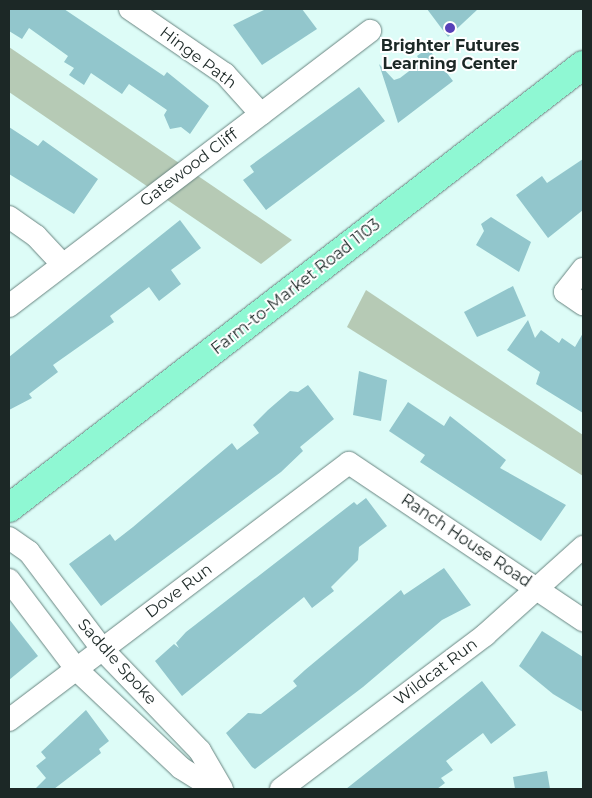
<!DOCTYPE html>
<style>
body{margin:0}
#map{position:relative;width:592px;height:798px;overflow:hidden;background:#ddfcf7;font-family:Montserrat,sans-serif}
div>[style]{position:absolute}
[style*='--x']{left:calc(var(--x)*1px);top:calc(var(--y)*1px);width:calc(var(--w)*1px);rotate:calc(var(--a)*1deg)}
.green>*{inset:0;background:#b6cab5}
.building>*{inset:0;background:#92c6cc}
.roads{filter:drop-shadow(0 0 1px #698581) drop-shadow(0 0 1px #698581)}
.minor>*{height:22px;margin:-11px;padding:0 11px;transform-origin:11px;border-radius:11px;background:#fff}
.major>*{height:28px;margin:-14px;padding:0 14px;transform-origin:14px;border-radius:14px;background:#8ff8d3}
.dots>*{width:14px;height:14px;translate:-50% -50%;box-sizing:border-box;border:2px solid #fff;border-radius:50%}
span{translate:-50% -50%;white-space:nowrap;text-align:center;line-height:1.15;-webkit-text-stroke:4px #fff;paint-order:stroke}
.poi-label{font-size:16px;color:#1c2826;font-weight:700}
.street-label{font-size:16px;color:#1c2826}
.frame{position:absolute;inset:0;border:10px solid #1c2826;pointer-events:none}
</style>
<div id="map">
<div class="green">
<div style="clip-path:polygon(9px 47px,292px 240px,261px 264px,9px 92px)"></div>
<div style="clip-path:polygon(366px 290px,583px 435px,583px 476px,347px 327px)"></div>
</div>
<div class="building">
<div style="clip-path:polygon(9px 9px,64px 9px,164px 76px,167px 72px,209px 106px,190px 134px,181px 127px,170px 129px,164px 115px,167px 110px,129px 84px,122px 94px,91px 73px,84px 85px,69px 75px,74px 68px,64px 62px,68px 56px,29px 28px,22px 39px,9px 31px)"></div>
<div style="clip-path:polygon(266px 9px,302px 9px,317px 29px,262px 65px,233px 25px)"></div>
<div style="clip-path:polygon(427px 9px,478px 9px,448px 37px)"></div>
<div style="clip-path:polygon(428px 48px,453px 81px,398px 123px,379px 64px,394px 80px,400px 78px,421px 62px,417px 56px)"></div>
<div style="clip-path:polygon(359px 87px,385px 121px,266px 210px,243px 180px,254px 172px,250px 166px)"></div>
<div style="clip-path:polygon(9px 127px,38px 146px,43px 140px,98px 179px,74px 214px,9px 174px)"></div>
<div style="clip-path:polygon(583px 159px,583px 210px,548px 238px,516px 195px,542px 176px,547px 183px)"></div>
<div style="clip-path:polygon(491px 217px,531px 242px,519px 272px,476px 245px,484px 231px,481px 224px)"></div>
<div style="clip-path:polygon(180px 220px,201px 248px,171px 270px,181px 284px,159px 301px,149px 287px,110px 316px,114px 322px,53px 365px,58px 372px,29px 394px,32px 398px,9px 410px,9px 357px)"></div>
<div style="clip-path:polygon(513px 286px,526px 316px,477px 337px,464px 312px)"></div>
<div style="clip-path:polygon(528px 320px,535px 338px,541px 330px,559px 343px,562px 338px,575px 347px,583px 333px,583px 413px,536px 384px,540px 372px,507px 350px)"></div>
<div style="clip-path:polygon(359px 371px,387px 380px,381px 421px,353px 415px)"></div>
<div style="clip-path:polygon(308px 385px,334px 419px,300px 447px,303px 451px,281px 472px,101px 606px,69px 564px,110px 534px,115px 541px,133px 527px,232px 443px,237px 450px,259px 433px,253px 425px,268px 410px,290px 391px,298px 392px)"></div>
<div style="clip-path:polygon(408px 402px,444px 426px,450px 416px,506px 460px,500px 468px,566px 505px,541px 541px,420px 462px,425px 455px,389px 431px)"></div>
<div style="clip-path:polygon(366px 498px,387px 526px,359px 547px,358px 560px,331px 587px,334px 591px,312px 608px,304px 597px,182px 696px,155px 661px,174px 644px,179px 648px,176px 643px,186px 632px,354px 502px,357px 505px)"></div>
<div style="clip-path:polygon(444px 568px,471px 605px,442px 620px,363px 687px,255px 769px,252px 767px,226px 733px,248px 713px,261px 714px,297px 686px,293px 681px,305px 670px,401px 590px,404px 595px)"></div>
<div style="clip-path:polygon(9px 619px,38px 656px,9px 680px)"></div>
<div style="clip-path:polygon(542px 631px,583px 657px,583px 712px,553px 694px,519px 666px)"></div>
<div style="clip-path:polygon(482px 681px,516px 725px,491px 744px,483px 733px,446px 761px,453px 770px,441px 778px,445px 783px,437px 789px,346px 789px)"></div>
<div style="clip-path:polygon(86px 710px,109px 741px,99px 749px,101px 753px,54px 789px,35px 789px,46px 778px,36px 766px,46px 758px,41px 752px)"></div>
<div style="clip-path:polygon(547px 771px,550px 789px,515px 789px,513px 777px)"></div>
</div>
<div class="roads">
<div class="minor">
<div style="--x:130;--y:9;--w:115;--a:34.4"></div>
<div style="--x:225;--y:74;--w:54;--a:48"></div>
<div style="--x:9;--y:217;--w:33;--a:35"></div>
<div style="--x:36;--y:236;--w:38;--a:47"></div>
<div style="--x:583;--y:269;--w:29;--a:128"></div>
<div style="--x:565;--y:292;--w:22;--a:34"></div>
<div style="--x:9;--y:306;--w:454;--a:-37.3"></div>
<div style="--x:9;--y:538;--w:24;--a:35"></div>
<div style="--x:29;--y:552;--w:121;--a:53"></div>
<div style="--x:102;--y:649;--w:141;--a:46.1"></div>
<div style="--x:200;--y:751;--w:44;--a:59.9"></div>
<div style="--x:9;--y:580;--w:113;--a:52.9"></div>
<div style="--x:77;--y:670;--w:143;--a:43.3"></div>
<div style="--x:181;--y:768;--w:40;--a:32"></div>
<div style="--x:9;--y:720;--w:426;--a:-37.1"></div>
<div style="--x:349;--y:463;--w:282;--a:33.9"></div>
<div style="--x:281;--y:789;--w:256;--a:-37"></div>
<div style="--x:485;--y:635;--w:132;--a:-41.9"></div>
</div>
<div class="major">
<div style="--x:9;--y:508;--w:725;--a:-37.66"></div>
</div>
</div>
<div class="dots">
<div style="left:450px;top:28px;background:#5740b8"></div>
</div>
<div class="poi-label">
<span style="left:450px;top:55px">Brighter Futures<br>Learning Center</span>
</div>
<div class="street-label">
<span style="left:198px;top:58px;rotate:37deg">Hinge Path</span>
<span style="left:189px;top:168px;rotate:-37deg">Gatewood Cliff</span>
<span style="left:296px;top:287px;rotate:-38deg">Farm-to-Market Road 1103</span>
<span style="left:466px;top:541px;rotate:34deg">Ranch House Road</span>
<span style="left:179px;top:591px;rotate:-37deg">Dove Run</span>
<span style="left:117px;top:662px;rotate:48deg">Saddle Spoke</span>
<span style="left:436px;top:672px;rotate:-37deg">Wildcat Run</span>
</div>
<div class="frame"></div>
</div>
